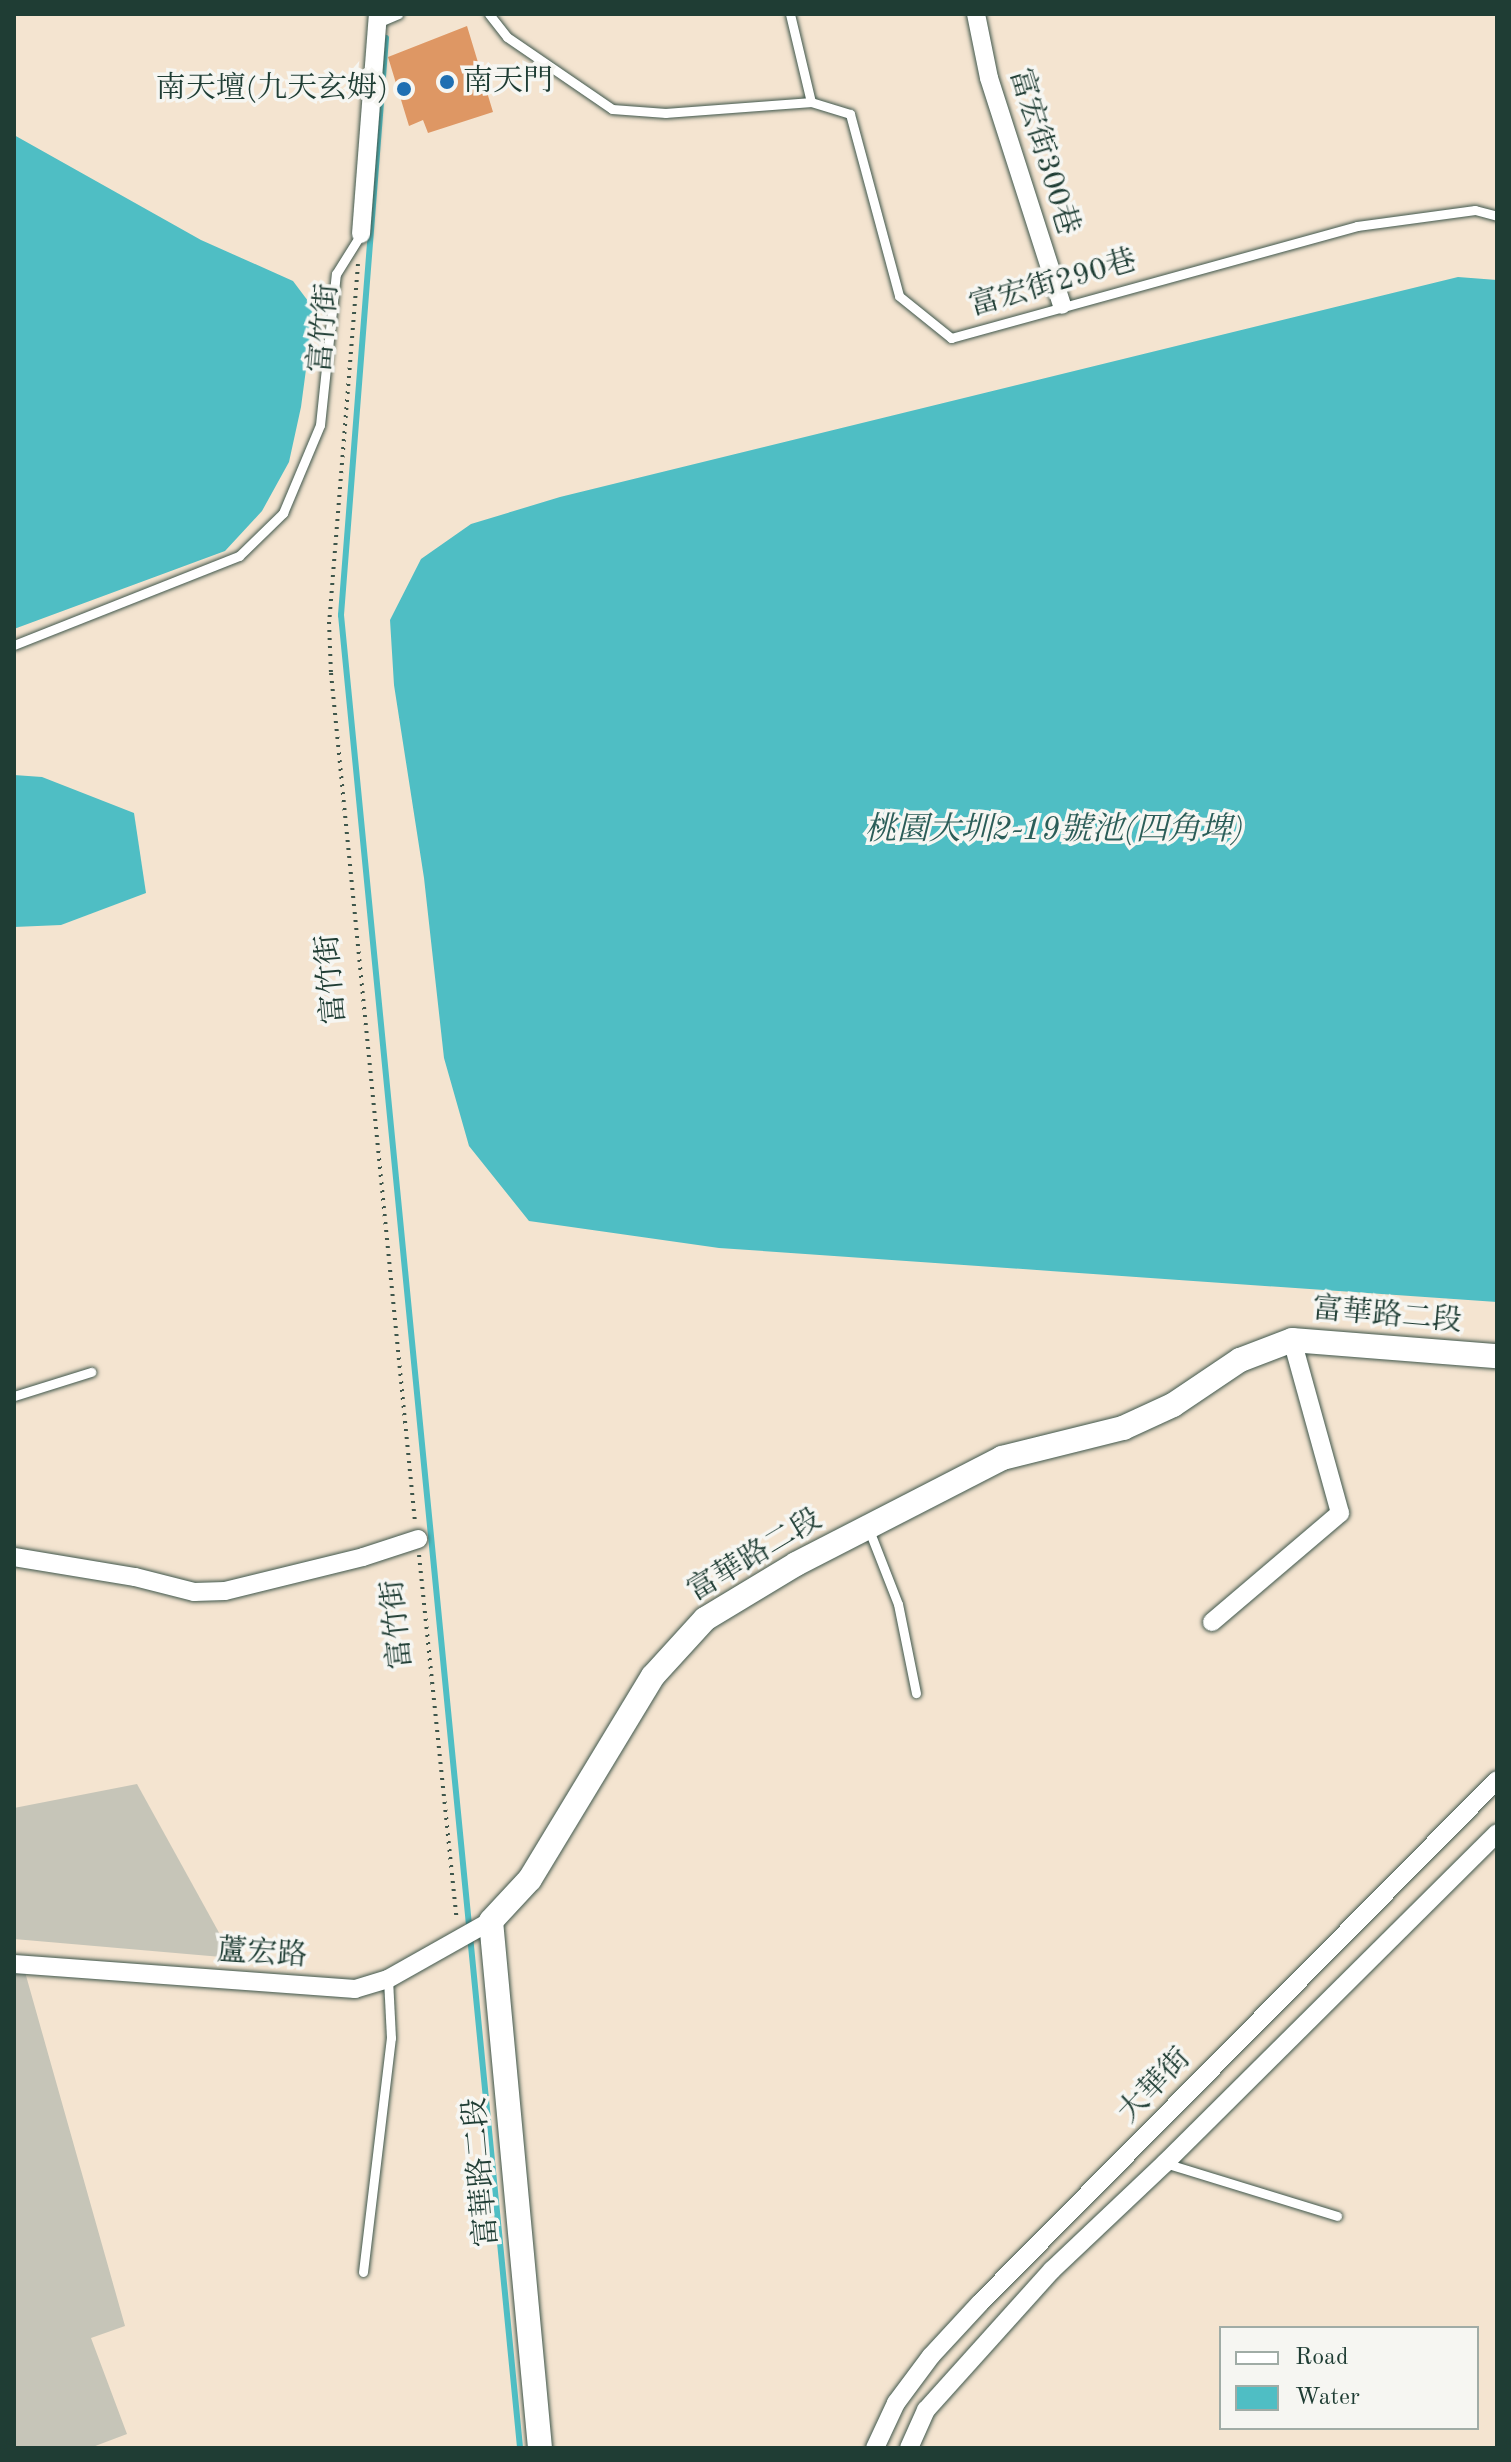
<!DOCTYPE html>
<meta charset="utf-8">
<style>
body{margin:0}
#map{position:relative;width:1511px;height:2462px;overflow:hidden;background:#f4e4d0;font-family:"Old Standard TT","Noto Serif TC",serif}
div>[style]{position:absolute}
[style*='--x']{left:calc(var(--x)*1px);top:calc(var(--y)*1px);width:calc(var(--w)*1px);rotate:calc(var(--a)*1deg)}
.industrial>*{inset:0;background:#c6c5b8}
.water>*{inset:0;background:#4fbec4}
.stream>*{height:6px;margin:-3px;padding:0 3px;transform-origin:3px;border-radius:3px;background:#4fbec4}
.building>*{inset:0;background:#de9764}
.path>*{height:4px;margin-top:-2px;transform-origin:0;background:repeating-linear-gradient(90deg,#3f564b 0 2px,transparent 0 8px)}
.roads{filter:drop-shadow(0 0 2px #3f564b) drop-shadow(0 0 2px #3f564b)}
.service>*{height:9px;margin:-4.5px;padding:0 4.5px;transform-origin:4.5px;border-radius:4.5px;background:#fff}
.minor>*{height:18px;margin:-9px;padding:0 9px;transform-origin:9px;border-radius:9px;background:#fff}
.tertiary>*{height:24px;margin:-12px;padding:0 12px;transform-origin:12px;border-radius:12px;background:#fff}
.dots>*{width:22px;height:22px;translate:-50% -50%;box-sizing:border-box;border:4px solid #f6f6f2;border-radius:50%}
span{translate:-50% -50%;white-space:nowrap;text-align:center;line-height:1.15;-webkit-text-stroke:7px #f6f6f2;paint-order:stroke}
.poi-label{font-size:30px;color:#1f3d34}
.left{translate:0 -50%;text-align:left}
.right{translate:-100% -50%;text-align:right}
.street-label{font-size:30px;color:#1f3d34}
.water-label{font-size:32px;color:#2b5d58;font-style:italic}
.frame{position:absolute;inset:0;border:16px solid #1f3d34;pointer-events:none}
.legend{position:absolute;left:1219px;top:2326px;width:260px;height:104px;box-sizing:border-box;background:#f6f6f2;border:2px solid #a0aca6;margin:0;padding:10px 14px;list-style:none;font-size:24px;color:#1f3d34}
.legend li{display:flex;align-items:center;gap:16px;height:40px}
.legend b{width:40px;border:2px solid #a0aca6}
</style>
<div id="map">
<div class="industrial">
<div style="clip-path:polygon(137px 1784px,233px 1958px,14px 1939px,14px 1808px)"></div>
<div style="clip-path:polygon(14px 1971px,25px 1972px,125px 2326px,91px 2338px,127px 2434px,90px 2448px,14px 2448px)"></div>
</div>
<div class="water">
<div style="clip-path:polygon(14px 135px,201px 240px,293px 281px,314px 309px,301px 407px,289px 462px,262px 511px,225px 551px,14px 629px)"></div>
<div style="clip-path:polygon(1458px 277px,1497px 280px,1497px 1302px,719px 1248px,529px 1221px,469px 1146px,444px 1058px,424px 878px,394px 685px,390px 620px,421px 559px,471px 524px,560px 497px)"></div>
<div style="clip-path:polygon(14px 775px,42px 777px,134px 813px,146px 893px,61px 925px,14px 927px)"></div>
</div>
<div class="stream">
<div style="--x:386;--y:38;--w:579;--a:94.46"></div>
<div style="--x:341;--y:615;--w:1842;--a:84.42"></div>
</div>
<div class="building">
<div style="clip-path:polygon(467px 26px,493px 112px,428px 133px,423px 120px,409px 126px,388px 57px)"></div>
</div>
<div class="path">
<div style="--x:358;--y:264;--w:359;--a:94.6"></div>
<div style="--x:329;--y:622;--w:51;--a:87.8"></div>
<div style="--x:331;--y:673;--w:853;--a:84.35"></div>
<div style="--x:419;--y:1555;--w:367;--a:84.1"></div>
</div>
<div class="roads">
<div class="service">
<div style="--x:489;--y:14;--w:29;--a:52"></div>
<div style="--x:507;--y:37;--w:127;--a:34.4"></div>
<div style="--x:612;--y:109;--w:54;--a:4.2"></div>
<div style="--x:666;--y:113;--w:145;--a:-4.3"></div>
<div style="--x:790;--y:14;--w:90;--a:76.6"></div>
<div style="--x:811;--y:102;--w:41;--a:17.1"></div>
<div style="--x:850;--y:114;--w:188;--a:74.9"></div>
<div style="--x:899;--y:296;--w:67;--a:38.9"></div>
<div style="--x:951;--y:338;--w:421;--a:-15.4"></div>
<div style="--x:1357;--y:226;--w:119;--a:-7.7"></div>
<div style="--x:1475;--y:210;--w:23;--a:15"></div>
<div style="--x:377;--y:23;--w:23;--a:-23"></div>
<div style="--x:14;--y:645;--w:242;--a:-21.6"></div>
<div style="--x:239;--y:556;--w:62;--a:-44.3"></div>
<div style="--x:283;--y:513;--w:95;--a:-67.2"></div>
<div style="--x:320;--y:425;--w:152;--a:-84"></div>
<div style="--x:336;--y:274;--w:47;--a:-58"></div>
<div style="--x:14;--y:1396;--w:81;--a:-17.3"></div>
<div style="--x:869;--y:1530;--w:79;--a:68.6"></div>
<div style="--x:898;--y:1604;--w:91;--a:78.6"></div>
<div style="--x:1165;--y:2163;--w:180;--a:17.1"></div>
<div style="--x:363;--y:2272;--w:236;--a:-83.2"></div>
<div style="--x:391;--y:2038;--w:59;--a:-92.9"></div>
</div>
<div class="minor">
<div style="--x:976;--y:14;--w:65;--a:78.5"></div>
<div style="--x:989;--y:78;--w:238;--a:72.2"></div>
<div style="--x:361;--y:234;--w:221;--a:-85.6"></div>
<div style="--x:14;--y:1557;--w:123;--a:9.4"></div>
<div style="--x:135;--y:1577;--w:61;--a:14.3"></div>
<div style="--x:194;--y:1592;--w:31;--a:-2"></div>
<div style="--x:225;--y:1591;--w:142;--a:-13.8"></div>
<div style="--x:363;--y:1557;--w:58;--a:-18.1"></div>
<div style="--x:1212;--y:1622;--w:168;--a:-40.4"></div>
<div style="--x:1340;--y:1513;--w:180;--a:-105.5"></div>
<div style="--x:14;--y:1964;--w:342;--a:4.2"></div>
<div style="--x:355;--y:1989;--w:34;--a:-17"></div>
<div style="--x:388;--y:1979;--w:118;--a:-29.4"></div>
<div style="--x:875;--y:2448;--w:50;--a:-65"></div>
<div style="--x:896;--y:2403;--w:59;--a:-53.3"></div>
<div style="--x:931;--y:2356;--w:72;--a:-47.2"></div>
<div style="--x:980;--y:2303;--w:735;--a:-45.33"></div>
<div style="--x:909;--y:2448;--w:42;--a:-65.9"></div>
<div style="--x:926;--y:2410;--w:188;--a:-48"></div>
<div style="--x:1052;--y:2270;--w:156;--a:-43.4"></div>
<div style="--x:1165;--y:2163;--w:468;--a:-44.8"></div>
</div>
<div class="tertiary">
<div style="--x:540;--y:2448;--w:529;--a:-95.31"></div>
<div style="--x:491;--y:1921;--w:57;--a:-47.1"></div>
<div style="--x:530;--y:1879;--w:237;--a:-58.8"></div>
<div style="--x:653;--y:1676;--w:77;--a:-47.6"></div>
<div style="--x:705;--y:1619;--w:106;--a:-31.1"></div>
<div style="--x:796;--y:1564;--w:232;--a:-27.2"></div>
<div style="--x:1002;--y:1458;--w:125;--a:-13.9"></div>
<div style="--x:1123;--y:1428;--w:55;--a:-24.7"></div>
<div style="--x:1173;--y:1405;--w:81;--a:-33.9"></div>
<div style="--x:1240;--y:1360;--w:56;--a:-21"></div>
<div style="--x:1292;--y:1340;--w:206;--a:4.5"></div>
</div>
</div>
<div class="dots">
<div style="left:447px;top:82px;background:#1f6fb2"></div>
<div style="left:404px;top:89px;background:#1f6fb2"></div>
</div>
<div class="poi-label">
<span class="left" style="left:463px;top:82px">南天門</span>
<span class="right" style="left:388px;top:89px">南天壇(九天玄姆)</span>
</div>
<div class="street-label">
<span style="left:1043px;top:152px;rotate:73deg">富宏街300巷</span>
<span style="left:1053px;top:284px;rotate:-16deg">富宏街290巷</span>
<span style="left:325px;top:328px;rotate:-85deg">富竹街</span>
<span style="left:332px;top:979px;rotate:-95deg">富竹街</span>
<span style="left:1387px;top:1316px;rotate:5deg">富華路二段</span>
<span style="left:755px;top:1556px;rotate:-31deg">富華路二段</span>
<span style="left:398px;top:1624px;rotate:-96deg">富竹街</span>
<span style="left:262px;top:1954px;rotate:4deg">蘆宏路</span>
<span style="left:1155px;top:2086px;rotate:-46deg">大華街</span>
<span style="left:482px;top:2172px;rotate:-95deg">富華路二段</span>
</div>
<div class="water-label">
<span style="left:1054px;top:831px">桃園大圳2-19號池(四角埤)</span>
</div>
<div class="frame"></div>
<ul class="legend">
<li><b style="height:10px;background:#fff"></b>Road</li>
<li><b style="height:22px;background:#4fbec4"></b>Water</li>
</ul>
</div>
